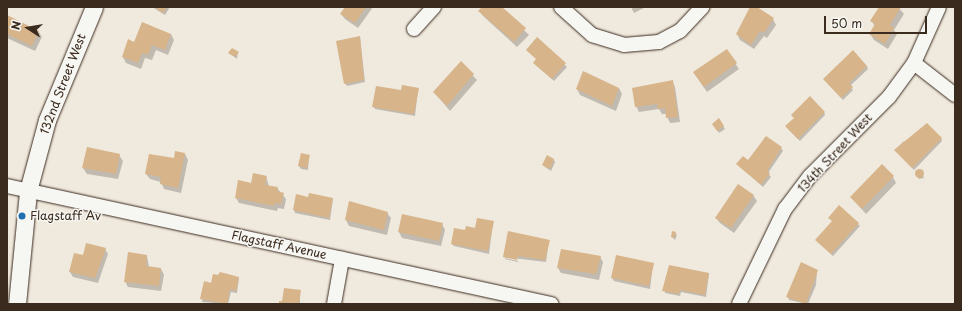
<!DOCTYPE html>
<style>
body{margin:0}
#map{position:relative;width:962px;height:311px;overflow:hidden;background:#f0e9dd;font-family:"Playpen Sans",sans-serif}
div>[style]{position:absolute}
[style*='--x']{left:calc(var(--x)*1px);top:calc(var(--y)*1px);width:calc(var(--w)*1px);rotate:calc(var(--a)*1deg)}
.shadow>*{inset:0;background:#0003}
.building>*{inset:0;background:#d7b489}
.round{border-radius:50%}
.roads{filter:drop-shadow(0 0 1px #3b2a1e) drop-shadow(0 0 1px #3b2a1e)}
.minor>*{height:14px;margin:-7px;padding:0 7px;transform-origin:7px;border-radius:7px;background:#f6f6f2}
.tertiary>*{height:17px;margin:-8.5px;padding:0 8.5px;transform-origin:8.5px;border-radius:8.5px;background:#f6f6f2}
.dots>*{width:11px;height:11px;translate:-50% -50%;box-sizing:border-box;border:2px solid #f6f6f2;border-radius:50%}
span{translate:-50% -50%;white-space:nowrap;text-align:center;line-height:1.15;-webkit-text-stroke:3px #f6f6f2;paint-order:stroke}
.street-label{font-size:12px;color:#3b2a1e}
.poi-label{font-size:12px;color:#3b2a1e}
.left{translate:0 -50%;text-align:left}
.frame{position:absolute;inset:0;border:8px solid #3b2a1e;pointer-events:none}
.north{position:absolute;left:8px;top:8px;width:40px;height:40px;-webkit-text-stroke:3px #f6f6f2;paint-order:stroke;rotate:282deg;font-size:11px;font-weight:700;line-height:16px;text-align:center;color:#3b2a1e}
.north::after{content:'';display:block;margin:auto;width:14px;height:18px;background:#3b2a1e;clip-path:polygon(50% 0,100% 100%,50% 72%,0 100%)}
.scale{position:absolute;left:824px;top:16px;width:103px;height:18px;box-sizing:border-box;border:2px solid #3b2a1e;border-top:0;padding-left:5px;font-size:12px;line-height:14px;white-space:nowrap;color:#3b2a1e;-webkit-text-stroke:3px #f6f6f2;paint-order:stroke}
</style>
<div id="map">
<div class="shadow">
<div style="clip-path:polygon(152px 7px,170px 7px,165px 15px)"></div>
<div style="clip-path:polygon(346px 7px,373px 7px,358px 28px,345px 19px,341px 14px)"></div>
<div style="clip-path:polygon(483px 7px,501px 7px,529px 35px,517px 47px,483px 16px,480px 11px)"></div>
<div style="clip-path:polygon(631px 7px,646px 7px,634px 13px)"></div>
<div style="clip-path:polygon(751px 7px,773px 19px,776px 25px,767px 38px,764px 36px,754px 49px,740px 40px,737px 34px)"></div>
<div style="clip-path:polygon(880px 7px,898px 7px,904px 14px,894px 30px,897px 34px,888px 49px,874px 40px,870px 34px,875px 27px,872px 21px)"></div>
<div style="clip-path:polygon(7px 16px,39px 32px,42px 37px,35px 51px,7px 38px)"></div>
<div style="clip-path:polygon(171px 34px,174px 40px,168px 55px,156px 50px,152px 60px,145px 58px,141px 69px,126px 63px,123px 57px,135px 43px)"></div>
<div style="clip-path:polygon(360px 37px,365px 82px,347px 86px,345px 83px)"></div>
<div style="clip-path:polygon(537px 39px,567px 67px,554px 81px,536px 65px)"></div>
<div style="clip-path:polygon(726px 50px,739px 69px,707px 92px,694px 73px)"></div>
<div style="clip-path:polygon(238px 52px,237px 59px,229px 53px)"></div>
<div style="clip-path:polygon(461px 63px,477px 80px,450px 111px,434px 92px)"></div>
<div style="clip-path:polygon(867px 66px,868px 69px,850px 86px,853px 90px,843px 100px,824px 79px)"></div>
<div style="clip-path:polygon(672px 81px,675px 87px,680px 122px,670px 123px,666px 114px,662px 114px,659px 109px,639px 112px,636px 106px)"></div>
<div style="clip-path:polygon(619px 88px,622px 94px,616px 111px,580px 95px,577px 89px)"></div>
<div style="clip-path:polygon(418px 89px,415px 116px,375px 109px,373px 106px)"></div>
<div style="clip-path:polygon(824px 112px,825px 115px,800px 141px,788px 129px,795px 118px)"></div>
<div style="clip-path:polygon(714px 126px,723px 126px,725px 129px,719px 133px)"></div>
<div style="clip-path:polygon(941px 138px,942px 141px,914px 170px,895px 150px,904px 141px,906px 143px)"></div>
<div style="clip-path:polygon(781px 148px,783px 151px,768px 173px,771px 177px,763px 187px,738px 164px)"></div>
<div style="clip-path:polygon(185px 154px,188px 160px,181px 193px,164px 189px,161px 182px,150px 179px,146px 174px)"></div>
<div style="clip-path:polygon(119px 155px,123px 161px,118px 179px,87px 174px,83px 168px)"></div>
<div style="clip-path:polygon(309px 156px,308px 170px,301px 169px,299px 166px)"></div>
<div style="clip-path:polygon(554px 160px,555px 162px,551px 171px,545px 167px,543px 165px)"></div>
<div style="clip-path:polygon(920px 169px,924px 178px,919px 179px,916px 171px)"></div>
<div style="clip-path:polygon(266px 177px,269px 186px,277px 188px,286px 199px,284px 209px,278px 208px,277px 211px,239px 203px,236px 198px,251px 184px)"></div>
<div style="clip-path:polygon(893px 177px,896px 183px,866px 214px,851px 197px)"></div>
<div style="clip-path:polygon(309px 194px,333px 199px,330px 220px,295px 213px,294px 210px,309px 198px)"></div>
<div style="clip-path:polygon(753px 195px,757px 201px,734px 233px,720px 223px,716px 218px)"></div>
<div style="clip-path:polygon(840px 207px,860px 226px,833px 256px,818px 242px,833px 222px)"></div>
<div style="clip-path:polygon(387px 213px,391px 218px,387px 235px,349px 226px,346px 220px)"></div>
<div style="clip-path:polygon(493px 222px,489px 254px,454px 246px,452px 244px,466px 232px)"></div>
<div style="clip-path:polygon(442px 224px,445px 230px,441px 246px,402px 238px,399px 232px)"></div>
<div style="clip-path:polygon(509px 233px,549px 241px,546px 262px,504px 257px)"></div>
<div style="clip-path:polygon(675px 233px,677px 235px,675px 240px,672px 237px)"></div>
<div style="clip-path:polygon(105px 249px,108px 254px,98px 283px,73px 277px,70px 272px)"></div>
<div style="clip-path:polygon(147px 256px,149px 267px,161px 269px,164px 275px,161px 291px,128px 287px,125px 281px)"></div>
<div style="clip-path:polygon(600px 257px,603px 262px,599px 280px,561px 273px,558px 268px)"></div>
<div style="clip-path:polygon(505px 258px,518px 261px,518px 262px,505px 259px)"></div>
<div style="clip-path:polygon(653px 264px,650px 289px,614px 281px,612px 278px)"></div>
<div style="clip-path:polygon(670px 266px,709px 274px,706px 297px,681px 292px,680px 296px,665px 293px)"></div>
<div style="clip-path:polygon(817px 270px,816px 285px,808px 304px,789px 300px,788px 297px)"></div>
<div style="clip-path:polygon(219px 276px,239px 278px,237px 293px,231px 292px,228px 304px,202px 302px,205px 282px,212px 284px)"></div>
<div style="clip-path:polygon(300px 291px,300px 304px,281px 304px)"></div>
</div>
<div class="building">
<div style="clip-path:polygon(154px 7px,167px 7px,163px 13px)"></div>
<div style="clip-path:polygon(345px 7px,366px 7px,355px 23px,340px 14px)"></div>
<div style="clip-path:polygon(482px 7px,502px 7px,526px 28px,514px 42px,478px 11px)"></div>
<div style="clip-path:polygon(750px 7px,757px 7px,774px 18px,764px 33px,760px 31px,751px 45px,736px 34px)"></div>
<div style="clip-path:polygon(879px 7px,901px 7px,890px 25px,894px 28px,885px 44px,869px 34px,875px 24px,870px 21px)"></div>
<div style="clip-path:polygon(7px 15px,39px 31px,32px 46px,7px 34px)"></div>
<div style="clip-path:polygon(142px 22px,171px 34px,165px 50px,152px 45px,148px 55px,142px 53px,138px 63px,122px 57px,128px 39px,134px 42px)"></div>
<div style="clip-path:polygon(360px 36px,364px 80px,344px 84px,336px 41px)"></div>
<div style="clip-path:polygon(537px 37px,566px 63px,552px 79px,533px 63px,536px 59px,526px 50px)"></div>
<div style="clip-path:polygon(232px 48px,239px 52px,235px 57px,228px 53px)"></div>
<div style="clip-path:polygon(727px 49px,737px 63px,704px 87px,693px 72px)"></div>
<div style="clip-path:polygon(853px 50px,867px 66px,849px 83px,853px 87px,841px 98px,823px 79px)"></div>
<div style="clip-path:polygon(461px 61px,474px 74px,447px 106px,433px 92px)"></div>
<div style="clip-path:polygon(583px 71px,619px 88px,612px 106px,576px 89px)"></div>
<div style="clip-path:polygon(673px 80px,678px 117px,666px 118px,665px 108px,658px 109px,657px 104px,635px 107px,632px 88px)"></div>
<div style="clip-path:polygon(402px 85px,419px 88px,414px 114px,372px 107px,376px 86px,401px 90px)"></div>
<div style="clip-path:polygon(810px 96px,825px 112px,798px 139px,785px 126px,794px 118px,791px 115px)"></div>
<div style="clip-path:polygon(719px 118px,724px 126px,717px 131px,712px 124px)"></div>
<div style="clip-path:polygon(927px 123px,942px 138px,912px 168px,894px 150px)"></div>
<div style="clip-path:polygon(766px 136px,782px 147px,767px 171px,770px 173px,761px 185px,736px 164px,743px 156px,748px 160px)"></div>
<div style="clip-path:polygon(87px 147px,120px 154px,116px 174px,82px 168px)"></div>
<div style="clip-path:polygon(175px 151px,185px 153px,178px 188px,160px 184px,161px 177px,145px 174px,149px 154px,174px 158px)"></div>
<div style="clip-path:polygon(301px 153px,310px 155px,307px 168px,298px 166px)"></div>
<div style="clip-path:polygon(547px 155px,554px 159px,550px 169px,542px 165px)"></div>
<div style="clip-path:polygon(882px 164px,894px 176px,862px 209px,850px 197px)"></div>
<div class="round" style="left:914.5px;top:168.5px;width:9px;height:9px"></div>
<div style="clip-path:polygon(253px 173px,267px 176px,265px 185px,278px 187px,277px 191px,284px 193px,281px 204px,275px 203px,274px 206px,235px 198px,238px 180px,251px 183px)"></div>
<div style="clip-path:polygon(738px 184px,754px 195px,731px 228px,715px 218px)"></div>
<div style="clip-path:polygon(309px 193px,333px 198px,329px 218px,293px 210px,296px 194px,308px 197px)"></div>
<div style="clip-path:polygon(349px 201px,388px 212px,384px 230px,345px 220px)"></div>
<div style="clip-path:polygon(839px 205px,859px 223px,831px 254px,815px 240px,832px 221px,828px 218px)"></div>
<div style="clip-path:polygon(402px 214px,443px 223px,439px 241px,398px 232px)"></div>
<div style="clip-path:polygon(477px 218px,494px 221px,488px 251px,451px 244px,454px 228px,465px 230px,466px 226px,475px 228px)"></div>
<div style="clip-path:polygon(508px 231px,550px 240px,545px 260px,518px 256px,517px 260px,503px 257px)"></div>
<div style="clip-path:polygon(672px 231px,676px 232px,674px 238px,671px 237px)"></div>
<div style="clip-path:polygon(86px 243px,106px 248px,95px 278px,69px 272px,74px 253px,83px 255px)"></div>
<div style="clip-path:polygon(561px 249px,601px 256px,596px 274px,557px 268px)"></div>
<div style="clip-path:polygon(128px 252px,147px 255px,146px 266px,161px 268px,159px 286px,124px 282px)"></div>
<div style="clip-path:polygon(616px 255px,654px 263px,649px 286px,611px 278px)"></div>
<div style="clip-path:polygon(801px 262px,818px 270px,806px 304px,786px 297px)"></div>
<div style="clip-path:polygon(669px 265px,709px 273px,705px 295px,680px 290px,679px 294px,662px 291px)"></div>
<div style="clip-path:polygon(220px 272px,239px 277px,236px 291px,230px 289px,227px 304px,200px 299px,204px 281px,211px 283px,213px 274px,218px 275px)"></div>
<div style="clip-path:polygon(284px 288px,301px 290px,299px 304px,279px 304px,279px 301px,282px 301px)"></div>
</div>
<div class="roads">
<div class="minor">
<div style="--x:561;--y:7;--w:42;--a:42.1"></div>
<div style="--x:592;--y:35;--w:34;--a:17"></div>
<div style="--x:624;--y:45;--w:35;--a:-5"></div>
<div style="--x:659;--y:42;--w:24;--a:-28"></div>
<div style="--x:680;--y:31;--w:33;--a:-47"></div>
<div style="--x:414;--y:29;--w:30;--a:-48"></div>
<div style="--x:914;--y:63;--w:52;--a:38"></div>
<div style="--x:7;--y:186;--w:557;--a:12.24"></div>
<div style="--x:334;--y:304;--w:46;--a:-79.9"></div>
<div style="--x:739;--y:304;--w:106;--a:-64.2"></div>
<div style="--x:785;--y:209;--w:41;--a:-52.9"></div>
<div style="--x:810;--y:176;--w:112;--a:-45"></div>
<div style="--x:889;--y:97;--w:42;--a:-53.7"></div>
<div style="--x:914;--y:63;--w:61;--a:-65.9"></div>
</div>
<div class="tertiary">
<div style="--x:17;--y:304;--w:114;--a:-84.4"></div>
<div style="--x:28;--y:191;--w:73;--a:-75"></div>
<div style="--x:47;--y:120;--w:122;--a:-67.4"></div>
</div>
</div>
<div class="dots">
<div style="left:22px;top:216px;background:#1f6fb2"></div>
</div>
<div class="street-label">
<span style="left:63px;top:84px;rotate:-69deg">132nd Street West</span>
<span style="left:835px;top:153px;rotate:-47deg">134th Street West</span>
<span style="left:279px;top:245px;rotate:12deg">Flagstaff Avenue</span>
</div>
<div class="poi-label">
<span class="left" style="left:30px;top:216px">Flagstaff Av</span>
</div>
<div class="frame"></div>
<div class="north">N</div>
<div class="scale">50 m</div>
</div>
